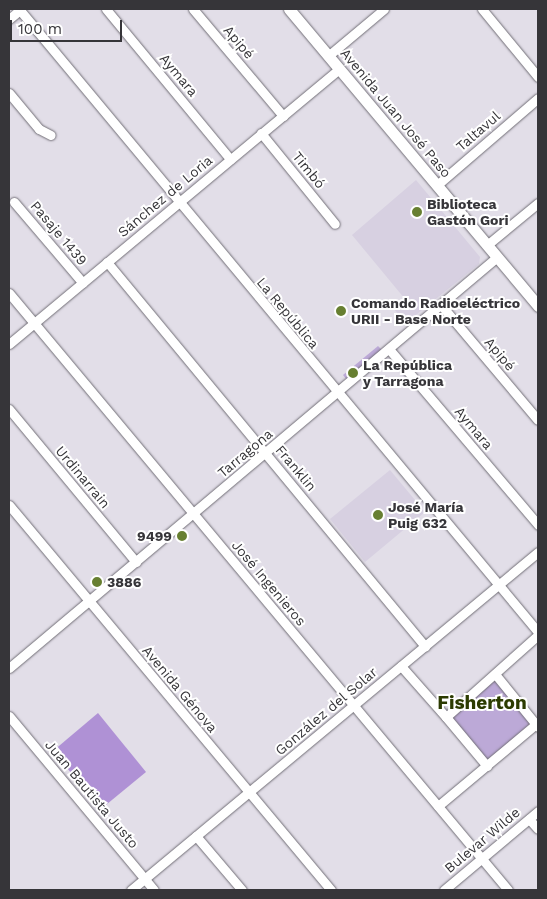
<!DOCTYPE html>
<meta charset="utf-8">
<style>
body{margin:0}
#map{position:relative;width:547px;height:899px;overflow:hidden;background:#e2dee8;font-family:"Work Sans",sans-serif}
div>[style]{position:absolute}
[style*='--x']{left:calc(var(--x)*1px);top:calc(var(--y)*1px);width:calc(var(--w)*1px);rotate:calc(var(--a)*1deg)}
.built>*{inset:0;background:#d7d0e1}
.green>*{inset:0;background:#bca9d7}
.forest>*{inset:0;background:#af91d5}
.roads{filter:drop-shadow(0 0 1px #716e76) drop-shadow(0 0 1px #716e76)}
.street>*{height:9px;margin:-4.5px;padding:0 4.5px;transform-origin:4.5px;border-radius:4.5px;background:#fff}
.secondary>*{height:11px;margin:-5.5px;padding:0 5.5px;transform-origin:5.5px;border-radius:5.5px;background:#fff}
.dots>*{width:14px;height:14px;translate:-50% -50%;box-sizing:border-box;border:2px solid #fff;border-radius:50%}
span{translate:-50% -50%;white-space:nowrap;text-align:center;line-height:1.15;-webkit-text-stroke:4px #fff;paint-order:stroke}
.street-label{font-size:14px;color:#363539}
.poi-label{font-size:14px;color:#363539;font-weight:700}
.left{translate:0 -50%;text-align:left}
.right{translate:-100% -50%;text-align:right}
.district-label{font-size:19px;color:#2c3b01;font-weight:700}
.frame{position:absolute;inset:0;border:10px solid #363539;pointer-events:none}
.scale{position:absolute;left:10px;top:20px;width:112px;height:22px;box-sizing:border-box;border:2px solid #363539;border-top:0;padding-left:6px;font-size:15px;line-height:18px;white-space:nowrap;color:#363539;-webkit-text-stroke:4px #fff;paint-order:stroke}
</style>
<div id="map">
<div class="built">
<div style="clip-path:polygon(416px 180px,480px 257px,479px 264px,406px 323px,394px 309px,405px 299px,352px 235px)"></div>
<div style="clip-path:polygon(390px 470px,425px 512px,365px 562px,330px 519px)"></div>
</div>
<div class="green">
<div style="clip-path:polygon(378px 346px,382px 350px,347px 380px,343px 375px)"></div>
<div style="clip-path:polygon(493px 681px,497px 681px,531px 723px,487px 761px,451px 717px)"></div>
</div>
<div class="forest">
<div style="clip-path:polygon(98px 713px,146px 772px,101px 809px,53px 751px)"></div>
</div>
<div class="roads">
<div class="street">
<div style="--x:19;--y:9;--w:811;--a:50.2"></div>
<div style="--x:106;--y:9;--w:195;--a:50.4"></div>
<div style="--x:193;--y:9;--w:140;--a:49.9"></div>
<div style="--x:482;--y:9;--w:88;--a:50.5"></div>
<div style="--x:9;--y:19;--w:16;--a:-40"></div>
<div style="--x:328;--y:56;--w:73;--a:-40"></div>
<div style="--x:9;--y:93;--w:47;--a:50.2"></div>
<div style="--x:39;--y:129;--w:13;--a:27"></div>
<div style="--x:261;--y:133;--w:117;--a:50.9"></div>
<div style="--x:437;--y:185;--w:133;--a:-40.7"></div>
<div style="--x:14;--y:202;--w:106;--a:49.6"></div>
<div style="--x:487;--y:245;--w:66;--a:-39.5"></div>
<div style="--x:107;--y:262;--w:499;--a:50.4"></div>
<div style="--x:9;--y:293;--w:778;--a:50.11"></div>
<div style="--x:441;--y:305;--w:150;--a:49.9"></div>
<div style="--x:9;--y:344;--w:430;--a:-39.8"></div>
<div style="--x:389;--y:349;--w:231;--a:49.7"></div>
<div style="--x:9;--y:409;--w:199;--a:50.3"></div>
<div style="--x:9;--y:505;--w:502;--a:50.09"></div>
<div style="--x:401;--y:666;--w:68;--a:48.6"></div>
<div style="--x:446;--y:717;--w:123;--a:-41.7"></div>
<div style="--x:9;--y:668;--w:638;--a:-40.1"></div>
<div style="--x:495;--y:674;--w:68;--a:50.9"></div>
<div style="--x:9;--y:716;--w:226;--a:50.2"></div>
<div style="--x:446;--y:717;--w:64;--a:50.1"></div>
<div style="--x:438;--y:806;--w:128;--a:-39.9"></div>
<div style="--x:529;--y:819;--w:13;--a:48"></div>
<div style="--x:196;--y:836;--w:71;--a:49.6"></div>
<div style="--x:131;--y:890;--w:529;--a:-39.71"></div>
<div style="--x:444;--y:890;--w:123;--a:-40"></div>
</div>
<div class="secondary">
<div style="--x:289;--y:9;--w:388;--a:50"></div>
</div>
</div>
<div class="dots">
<div style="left:417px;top:212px;background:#677f31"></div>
<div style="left:341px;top:311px;background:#677f31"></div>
<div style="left:353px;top:373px;background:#677f31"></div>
<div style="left:378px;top:515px;background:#677f31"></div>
<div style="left:182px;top:536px;background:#677f31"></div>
<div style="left:97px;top:582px;background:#677f31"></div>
</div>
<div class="street-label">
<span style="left:239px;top:42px;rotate:50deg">Apipé</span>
<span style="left:179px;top:75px;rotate:50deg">Aymara</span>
<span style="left:396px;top:113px;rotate:50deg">Avenida Juan José Paso</span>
<span style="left:478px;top:131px;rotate:-41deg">Taltavul</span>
<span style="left:309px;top:170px;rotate:51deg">Timbó</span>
<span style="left:165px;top:196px;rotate:-40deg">Sánchez de Loria</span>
<span style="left:59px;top:233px;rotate:50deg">Pasaje 1439</span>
<span style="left:288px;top:313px;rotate:50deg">La República</span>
<span style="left:500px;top:354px;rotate:50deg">Apipé</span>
<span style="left:474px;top:428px;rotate:50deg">Aymara</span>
<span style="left:245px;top:453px;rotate:-40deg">Tarragona</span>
<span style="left:296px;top:468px;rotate:50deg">Franklin</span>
<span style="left:83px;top:477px;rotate:50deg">Urdinarrain</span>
<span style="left:269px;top:583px;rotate:50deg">José Ingenieros</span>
<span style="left:180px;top:689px;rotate:50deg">Avenida Génova</span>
<span style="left:326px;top:711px;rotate:-40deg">González del Solar</span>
<span style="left:92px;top:794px;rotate:50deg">Juan Bautista Justo</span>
<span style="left:482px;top:840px;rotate:-40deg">Bulevar Wilde</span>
</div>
<div class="poi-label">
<span class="left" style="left:427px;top:212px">Biblioteca<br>Gastón Gori</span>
<span class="left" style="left:351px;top:311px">Comando Radioeléctrico<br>URII - Base Norte</span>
<span class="left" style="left:363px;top:373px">La República<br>y Tarragona</span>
<span class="left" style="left:388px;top:515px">José María<br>Puig 632</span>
<span class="right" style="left:172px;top:536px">9499</span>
<span class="left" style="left:107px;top:582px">3886</span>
</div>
<div class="district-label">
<span style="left:482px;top:703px">Fisherton</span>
</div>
<div class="frame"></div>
<div class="scale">100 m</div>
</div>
